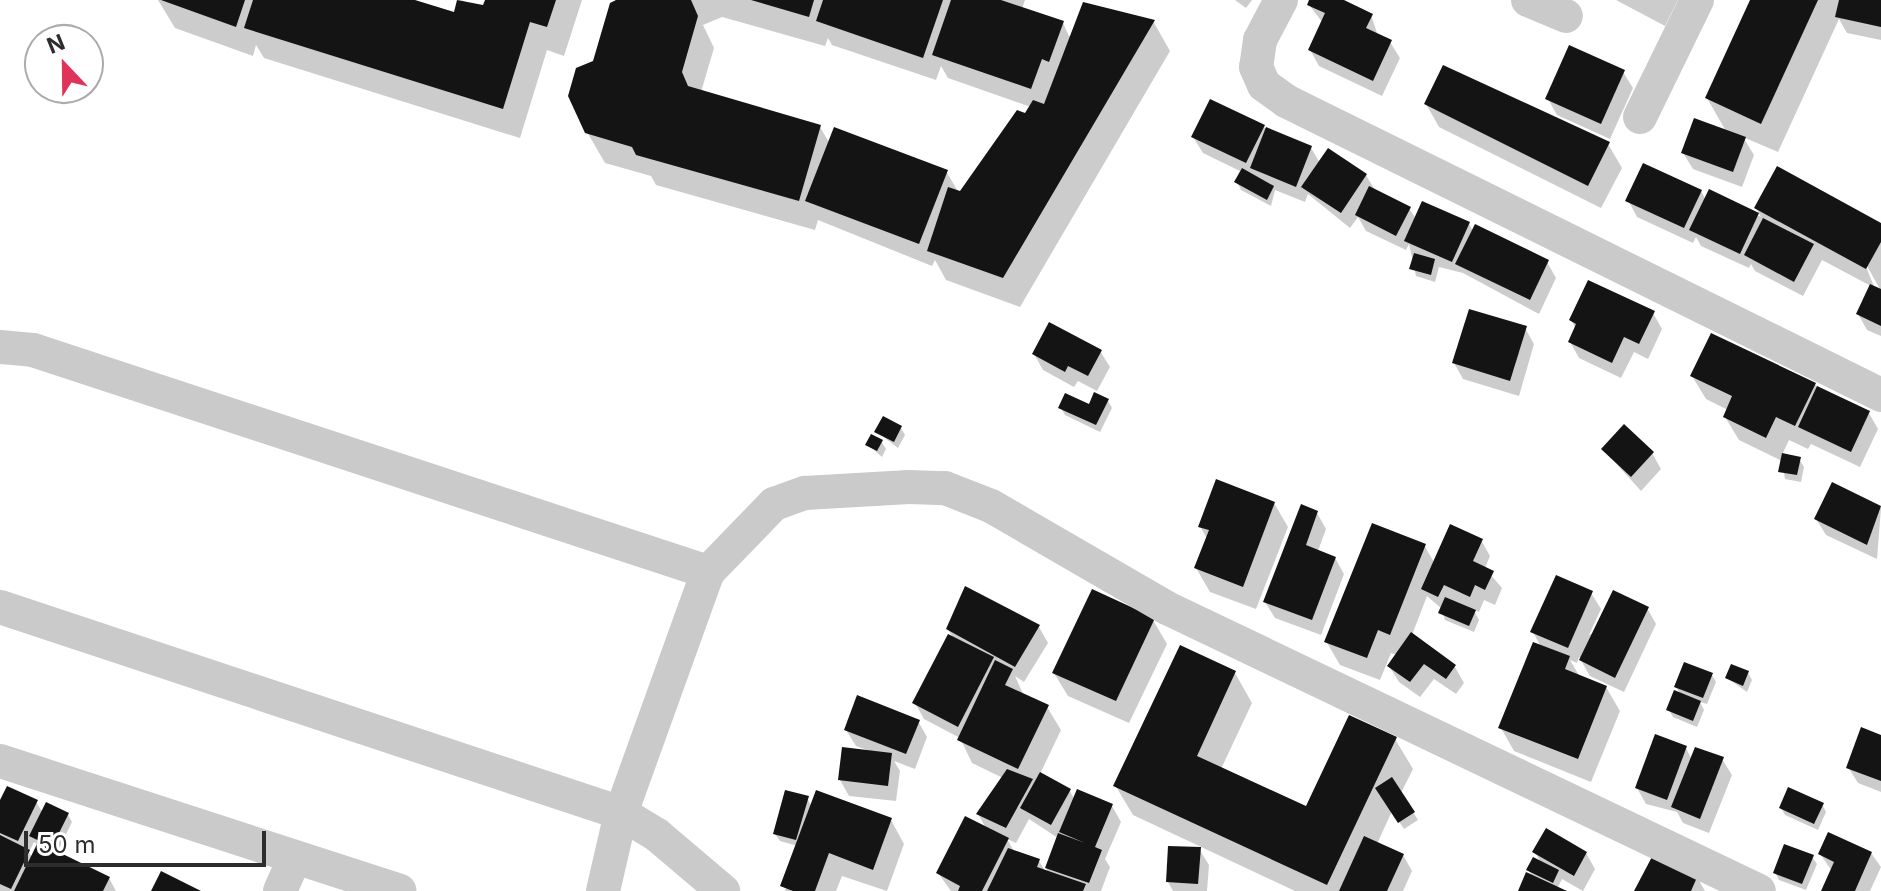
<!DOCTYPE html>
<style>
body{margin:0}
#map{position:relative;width:1881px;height:891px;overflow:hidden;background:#fff;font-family:Inter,sans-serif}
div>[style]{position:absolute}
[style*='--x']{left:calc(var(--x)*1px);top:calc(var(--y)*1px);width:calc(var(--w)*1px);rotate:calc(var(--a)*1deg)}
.shadow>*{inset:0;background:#0003}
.building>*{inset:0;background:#141414}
.minor>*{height:34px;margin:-17px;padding:0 17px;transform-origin:17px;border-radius:17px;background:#cacaca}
span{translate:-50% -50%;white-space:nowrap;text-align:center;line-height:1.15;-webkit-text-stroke:8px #fff;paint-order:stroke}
.north{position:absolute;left:24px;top:24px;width:80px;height:80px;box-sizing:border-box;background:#fff;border:2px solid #ababab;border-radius:50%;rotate:338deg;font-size:22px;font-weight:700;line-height:32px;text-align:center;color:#2d2d2d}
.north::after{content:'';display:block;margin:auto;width:28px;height:36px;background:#e0335a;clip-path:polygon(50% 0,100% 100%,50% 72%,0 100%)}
.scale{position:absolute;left:24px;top:831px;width:242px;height:36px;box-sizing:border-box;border:4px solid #2d2d2d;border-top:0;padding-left:10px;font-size:24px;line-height:28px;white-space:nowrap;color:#2d2d2d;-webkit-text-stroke:6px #fff;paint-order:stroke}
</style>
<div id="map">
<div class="shadow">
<div style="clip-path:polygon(158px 0,408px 0,455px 15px,460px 0,485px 8px,487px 0,582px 0,564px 56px,547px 50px,520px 138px,264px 58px,256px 45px,253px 56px,175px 28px)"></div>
<div style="clip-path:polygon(evenodd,621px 0,1025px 0,1022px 9px,1063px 23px,1069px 36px,1153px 21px,1170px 51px,1020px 307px,946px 280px,935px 260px,932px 266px,818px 220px,815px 230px,656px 185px,651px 176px,605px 163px,587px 132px,595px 62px,621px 0,722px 17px,825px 46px,828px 38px,832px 45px,936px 80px,941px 66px,948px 78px,1031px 107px,960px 195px,946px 171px,830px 144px,820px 127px,701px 92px,714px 48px,703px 25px,722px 17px)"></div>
<div style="clip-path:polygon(1235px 0,1252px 0,1246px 8px)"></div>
<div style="clip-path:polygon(1311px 0,1339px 0,1371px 15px,1378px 36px,1390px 42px,1400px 58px,1382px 96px,1319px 66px,1310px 50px,1323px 23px,1309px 5px)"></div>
<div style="clip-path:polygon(1616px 0,1678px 0,1665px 26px)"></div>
<div style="clip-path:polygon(1752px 0,1881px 0,1881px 40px,1847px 33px,1839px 19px,1778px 152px,1743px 137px,1754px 155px,1742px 187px,1693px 169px,1683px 153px,1727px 133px,1707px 98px)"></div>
<div style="clip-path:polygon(1623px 72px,1633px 88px,1610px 139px,1557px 115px,1548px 99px)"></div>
<div style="clip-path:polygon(1426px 104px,1608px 144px,1622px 168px,1601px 208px,1439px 127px)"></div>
<div style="clip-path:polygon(1263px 127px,1311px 148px,1320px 163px,1366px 175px,1376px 192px,1409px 208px,1416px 219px,1469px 224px,1473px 231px,1547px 262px,1556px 278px,1539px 314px,1463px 273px,1439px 267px,1435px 282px,1416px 276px,1409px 244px,1406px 250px,1366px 231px,1358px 217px,1350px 228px,1308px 194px,1305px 202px,1275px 190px,1271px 206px,1241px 190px,1237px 182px,1242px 172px,1203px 153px,1193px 137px)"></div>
<div style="clip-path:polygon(evenodd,1701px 191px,1706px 200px,1710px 192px,1761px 217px,1756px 208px,1881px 225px,1881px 336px,1867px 330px,1858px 314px,1871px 286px,1822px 260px,1803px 296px,1755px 271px,1751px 264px,1749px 268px,1701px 246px,1696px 237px,1693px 243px,1637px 217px,1628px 200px,1701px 191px,1863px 259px,1880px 289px,1875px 289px,1863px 259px)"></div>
<div style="clip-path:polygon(1653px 313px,1662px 329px,1648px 359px,1634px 352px,1621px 378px,1579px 358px,1570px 342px,1576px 329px,1571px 320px)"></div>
<div style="clip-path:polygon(1525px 328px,1534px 344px,1519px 396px,1463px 379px,1454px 363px)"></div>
<div style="clip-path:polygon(1100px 351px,1110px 367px,1097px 391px,1078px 381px,1074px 387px,1043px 370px,1034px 354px)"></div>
<div style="clip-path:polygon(1692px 376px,1815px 385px,1869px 413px,1878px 429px,1860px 467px,1811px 444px,1808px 449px,1789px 440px,1782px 455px,1799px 459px,1804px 467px,1801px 482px,1785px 479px,1782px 461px,1739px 440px,1725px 417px,1728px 410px,1706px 399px)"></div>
<div style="clip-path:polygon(1108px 401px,1112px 408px,1100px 432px,1065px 415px,1061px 408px)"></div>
<div style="clip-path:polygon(901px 428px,905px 435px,898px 448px,877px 432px)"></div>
<div style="clip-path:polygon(881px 441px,886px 449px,882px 457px,868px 445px)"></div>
<div style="clip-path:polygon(1603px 449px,1652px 453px,1661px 469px,1641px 491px)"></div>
<div style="clip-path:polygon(1833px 485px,1881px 508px,1877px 559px,1826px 535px,1816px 519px)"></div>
<div style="clip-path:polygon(1274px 503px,1288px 527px,1256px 609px,1210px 592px,1196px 568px,1207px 539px,1200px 526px)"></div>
<div style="clip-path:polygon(1317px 513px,1326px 529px,1318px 551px,1335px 558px,1344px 574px,1321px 635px,1275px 618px,1265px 602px)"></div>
<div style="clip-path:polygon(1481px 540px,1490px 556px,1485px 568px,1502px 588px,1495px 605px,1484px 600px,1479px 612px,1473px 609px,1479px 620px,1474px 632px,1445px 620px,1442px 609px,1427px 596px,1412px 635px,1455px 667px,1464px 683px,1456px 694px,1434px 679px,1420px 697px,1399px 682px,1389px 666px,1397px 655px,1391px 653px,1380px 680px,1340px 665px,1326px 641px,1424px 545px,1435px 564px)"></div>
<div style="clip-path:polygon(1591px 593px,1601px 609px,1589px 635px,1647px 608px,1656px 624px,1624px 692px,1590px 676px,1579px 657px,1577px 663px,1570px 660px,1580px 677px,1606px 687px,1620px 711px,1591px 782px,1514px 751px,1501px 728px,1541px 647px,1533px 632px)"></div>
<div style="clip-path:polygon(1153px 620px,1167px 644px,1129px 723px,1068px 696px,1054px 673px)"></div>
<div style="clip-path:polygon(evenodd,1039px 627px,1048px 643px,1024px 682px,1015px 676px,1024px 696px,1047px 707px,1061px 730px,1040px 774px,1069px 790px,1075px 800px,1112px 806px,1121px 822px,1105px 859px,1110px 867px,1101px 891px,951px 891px,938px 873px,987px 830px,978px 814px,1003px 778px,972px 763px,960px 738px,924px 719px,915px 703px,954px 640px,948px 629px,1039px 627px,1029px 819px,1058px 838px,1046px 872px,1039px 861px,1015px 853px,1007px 839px,1016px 843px,1029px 819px)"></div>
<div style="clip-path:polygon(1235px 673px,1252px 703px,1221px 769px,1307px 809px,1395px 739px,1413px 769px,1401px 793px,1418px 820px,1404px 829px,1392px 811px,1377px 844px,1403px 855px,1412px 871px,1403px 891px,1295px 891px,1133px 815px,1115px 785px)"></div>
<div style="clip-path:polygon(1748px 673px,1752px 680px,1747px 692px,1727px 678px)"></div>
<div style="clip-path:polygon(1712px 675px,1716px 682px,1707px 704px,1700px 702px,1704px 710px,1697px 727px,1673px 717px,1669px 710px,1681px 695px,1676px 687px)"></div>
<div style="clip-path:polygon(918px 721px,927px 737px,915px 769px,894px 761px,900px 771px,896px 801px,849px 796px,840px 780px,870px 751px,856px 746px,846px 730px)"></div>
<div style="clip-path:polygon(1881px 737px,1881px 792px,1858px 783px,1848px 767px)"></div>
<div style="clip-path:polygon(1686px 748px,1692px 760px,1722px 759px,1732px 775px,1709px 833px,1683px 823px,1677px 812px,1646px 804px,1637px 788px)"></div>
<div style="clip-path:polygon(807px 798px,812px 807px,891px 820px,904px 844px,887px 891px,842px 876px,836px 891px,785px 891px,798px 846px,780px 841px,775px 834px)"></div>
<div style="clip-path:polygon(evenodd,36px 802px,43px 813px,68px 815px,72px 822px,57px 853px,109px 878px,116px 891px,0 891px,0 805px,36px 802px,34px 842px,38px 845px,32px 858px,29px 852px,34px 842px)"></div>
<div style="clip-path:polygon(1822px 804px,1826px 812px,1818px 830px,1785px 815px,1781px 808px)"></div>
<div style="clip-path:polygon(1199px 849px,1209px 865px,1207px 891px,1173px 891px,1168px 882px)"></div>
<div style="clip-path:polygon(1535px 852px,1586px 853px,1595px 869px,1583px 891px,1562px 879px,1557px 889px,1562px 891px,1520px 891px,1533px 878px,1528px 869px,1541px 863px)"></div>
<div style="clip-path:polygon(1871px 853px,1881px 867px,1870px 891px,1823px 891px,1832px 871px,1820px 854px)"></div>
<div style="clip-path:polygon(1812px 857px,1817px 864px,1806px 890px,1779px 880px,1775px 872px)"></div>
<div style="clip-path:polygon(1697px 877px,1705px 891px,1636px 891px)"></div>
</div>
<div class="building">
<div style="clip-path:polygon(161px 0,245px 0,236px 27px)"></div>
<div style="clip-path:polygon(253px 0,415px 0,454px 12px,457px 0,483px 5px,485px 0,556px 0,547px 27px,530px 22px,503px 109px,244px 28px)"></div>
<div style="clip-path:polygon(616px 0,691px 0,698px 16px,682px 72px,688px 86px,821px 125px,799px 201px,636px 155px,632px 147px,585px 133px,568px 96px,576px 68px,593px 61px,610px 3px)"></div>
<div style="clip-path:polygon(751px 0,814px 0,809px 17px)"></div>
<div style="clip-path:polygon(823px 0,943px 0,923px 58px,816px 21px)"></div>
<div style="clip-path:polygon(951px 0,1001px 0,1064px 21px,1049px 62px,1042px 59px,1031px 89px,932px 55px)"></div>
<div style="clip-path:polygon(1309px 0,1344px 0,1373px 14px,1366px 28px,1392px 40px,1373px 81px,1308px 50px,1325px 13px,1307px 5px)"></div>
<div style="clip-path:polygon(1750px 0,1818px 0,1761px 124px,1705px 98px)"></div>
<div style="clip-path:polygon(1839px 0,1881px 0,1881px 27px,1835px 17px)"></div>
<div style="clip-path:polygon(1083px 2px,1155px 20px,1003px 278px,927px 251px,948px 187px,960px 191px,1017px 110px,1025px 113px,1033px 100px,1044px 104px)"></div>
<div style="clip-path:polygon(1569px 45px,1625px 70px,1601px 124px,1545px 99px)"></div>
<div style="clip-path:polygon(1443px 65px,1610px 142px,1588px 186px,1424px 104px)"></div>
<div style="clip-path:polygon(1210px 99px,1265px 125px,1246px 163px,1191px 137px)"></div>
<div style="clip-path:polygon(1694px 118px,1746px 137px,1733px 172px,1681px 153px)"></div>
<div style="clip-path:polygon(834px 127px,948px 170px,919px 244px,805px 201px)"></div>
<div style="clip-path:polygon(1266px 127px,1312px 146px,1296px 187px,1250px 168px)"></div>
<div style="clip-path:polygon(1328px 148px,1367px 174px,1341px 213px,1301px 187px)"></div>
<div style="clip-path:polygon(1643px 163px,1702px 190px,1684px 228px,1625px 201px)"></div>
<div style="clip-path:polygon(1777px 166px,1881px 223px,1881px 242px,1866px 269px,1754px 208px)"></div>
<div style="clip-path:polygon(1242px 168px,1274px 186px,1267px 200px,1234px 182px)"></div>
<div style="clip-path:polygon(1369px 186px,1411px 207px,1396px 236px,1355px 215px)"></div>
<div style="clip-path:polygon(1709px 189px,1759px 213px,1740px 254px,1689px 230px)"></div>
<div style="clip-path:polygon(1422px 201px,1470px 222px,1452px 262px,1404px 241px)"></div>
<div style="clip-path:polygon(1763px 218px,1814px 244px,1794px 282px,1744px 255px)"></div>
<div style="clip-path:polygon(1475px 224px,1549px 260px,1530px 300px,1455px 264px)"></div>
<div style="clip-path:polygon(1414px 253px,1435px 259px,1431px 275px,1409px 269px)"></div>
<div style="clip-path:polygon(1588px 280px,1655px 311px,1639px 344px,1624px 337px,1612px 363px,1568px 342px,1576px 324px,1569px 320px)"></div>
<div style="clip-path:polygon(1870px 284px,1881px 289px,1881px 326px,1856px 314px)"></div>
<div style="clip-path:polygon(1469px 309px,1527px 326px,1510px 381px,1452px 363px)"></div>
<div style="clip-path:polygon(1049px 322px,1102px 350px,1088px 376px,1068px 366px,1065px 372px,1032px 354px)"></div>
<div style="clip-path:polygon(1711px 333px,1816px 383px,1795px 426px,1776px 417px,1766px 438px,1723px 417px,1732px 396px,1690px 376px)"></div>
<div style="clip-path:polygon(1817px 386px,1870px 411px,1851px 452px,1798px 427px)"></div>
<div style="clip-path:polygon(1094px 392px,1109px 399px,1096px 425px,1058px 408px,1065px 393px,1089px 404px)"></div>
<div style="clip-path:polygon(883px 416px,902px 426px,894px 442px,874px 432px)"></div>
<div style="clip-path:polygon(1624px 424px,1654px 452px,1631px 477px,1601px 449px)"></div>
<div style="clip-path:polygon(871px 434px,883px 440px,877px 451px,865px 445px)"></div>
<div style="clip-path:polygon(1782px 453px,1801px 457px,1797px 475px,1778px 472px)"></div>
<div style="clip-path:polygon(1216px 479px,1275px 502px,1243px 587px,1194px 568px,1209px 530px,1198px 527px)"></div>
<div style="clip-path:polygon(1832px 482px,1881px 506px,1867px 545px,1814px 519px)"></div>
<div style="clip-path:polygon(1301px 504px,1318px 511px,1306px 545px,1336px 557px,1312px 620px,1263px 602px)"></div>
<div style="clip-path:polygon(1372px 523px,1426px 544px,1390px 635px,1378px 630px,1367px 658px,1324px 642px)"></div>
<div style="clip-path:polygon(1450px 524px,1483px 539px,1473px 561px,1494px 571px,1485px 590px,1475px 585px,1470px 597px,1444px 585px,1438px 597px,1421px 589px)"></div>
<div style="clip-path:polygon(1556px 575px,1593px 591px,1568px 648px,1530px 632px)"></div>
<div style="clip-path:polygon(965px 586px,1040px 625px,1015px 667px,946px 629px)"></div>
<div style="clip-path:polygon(1092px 589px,1155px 618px,1116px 701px,1052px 673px)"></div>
<div style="clip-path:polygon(1613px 590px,1649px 607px,1615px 678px,1579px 660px)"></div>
<div style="clip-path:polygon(1445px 597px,1476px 610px,1469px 626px,1438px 613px)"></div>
<div style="clip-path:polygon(1411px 632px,1456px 665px,1446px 679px,1424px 664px,1410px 682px,1387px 666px)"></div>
<div style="clip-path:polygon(948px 634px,994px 657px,958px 727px,912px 703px)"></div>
<div style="clip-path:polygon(1533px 642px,1570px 656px,1565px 669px,1607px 686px,1578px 759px,1498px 728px)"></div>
<div style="clip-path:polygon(1180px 645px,1236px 671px,1197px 756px,1306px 806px,1349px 715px,1397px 737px,1327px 885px,1113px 786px)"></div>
<div style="clip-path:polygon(995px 660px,1013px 669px,1005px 685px,1049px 705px,1018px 769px,957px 740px)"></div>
<div style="clip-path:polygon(1684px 662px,1713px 673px,1703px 698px,1674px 687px)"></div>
<div style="clip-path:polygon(1731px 664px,1749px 671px,1743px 686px,1725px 678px)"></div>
<div style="clip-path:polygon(1674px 690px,1701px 701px,1693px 721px,1666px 710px)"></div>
<div style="clip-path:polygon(857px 695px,920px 720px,906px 754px,844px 730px)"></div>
<div style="clip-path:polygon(1861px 727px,1881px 735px,1881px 781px,1846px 768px)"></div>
<div style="clip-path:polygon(1655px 734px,1687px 746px,1667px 800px,1635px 788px)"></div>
<div style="clip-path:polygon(842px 747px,892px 753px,888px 786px,838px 780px)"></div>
<div style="clip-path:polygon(1695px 747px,1724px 757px,1700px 819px,1671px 807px)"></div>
<div style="clip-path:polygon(1007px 769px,1033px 779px,1006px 828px,976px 814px)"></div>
<div style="clip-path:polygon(1040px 772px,1071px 789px,1051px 825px,1020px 808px)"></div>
<div style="clip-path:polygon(1392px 777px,1415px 812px,1398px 823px,1375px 788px)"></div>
<div style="clip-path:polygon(7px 786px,38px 800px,18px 841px,0 833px,0 800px)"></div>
<div style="clip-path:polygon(1788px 787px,1824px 803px,1814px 824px,1779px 808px)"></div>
<div style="clip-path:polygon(1077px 789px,1113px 804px,1095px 847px,1102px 850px,1089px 883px,1045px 868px,1058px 833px,1085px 843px,1059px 832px)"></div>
<div style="clip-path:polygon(785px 790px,809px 796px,796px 840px,773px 834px)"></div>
<div style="clip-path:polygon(816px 790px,892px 818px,873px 870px,829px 853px,815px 891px,793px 891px,780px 886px)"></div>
<div style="clip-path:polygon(46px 802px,69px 813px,52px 847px,29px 836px)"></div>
<div style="clip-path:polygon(965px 816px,1009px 838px,982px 891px,958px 891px,960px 886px,936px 873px)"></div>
<div style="clip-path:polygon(1546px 828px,1587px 852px,1574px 876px,1532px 852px)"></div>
<div style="clip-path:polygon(1828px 832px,1872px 852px,1855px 891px,1821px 891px,1834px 862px,1818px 854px)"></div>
<div style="clip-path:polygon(0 835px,30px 850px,11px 889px,0 884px)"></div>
<div style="clip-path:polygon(1364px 836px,1404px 854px,1387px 891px,1339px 891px)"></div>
<div style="clip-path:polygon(38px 842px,110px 877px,103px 891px,14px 891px)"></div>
<div style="clip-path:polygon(1784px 844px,1814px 855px,1802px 884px,1773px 873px)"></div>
<div style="clip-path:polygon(1168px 846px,1201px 847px,1198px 884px,1166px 882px)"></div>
<div style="clip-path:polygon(1008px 848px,1040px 859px,1037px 867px,1086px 884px,1083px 891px,987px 891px)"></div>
<div style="clip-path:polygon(1654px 853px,1698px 875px,1691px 891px,1634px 891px)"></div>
<div style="clip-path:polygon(1533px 857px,1559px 870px,1553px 883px,1526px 870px)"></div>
<div style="clip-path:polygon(161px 871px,201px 891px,151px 891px)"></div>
<div style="clip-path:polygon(1526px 872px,1567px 891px,1518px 891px)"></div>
</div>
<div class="minor">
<div style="--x:1281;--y:0;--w:45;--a:117.7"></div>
<div style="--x:1260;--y:40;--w:27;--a:98"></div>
<div style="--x:1256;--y:67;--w:20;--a:66"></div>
<div style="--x:1264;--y:85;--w:27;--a:36"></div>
<div style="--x:1286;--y:101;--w:664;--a:26.29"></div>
<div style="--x:1528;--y:0;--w:41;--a:22.8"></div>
<div style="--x:1640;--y:117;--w:130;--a:-64"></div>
<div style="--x:0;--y:347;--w:33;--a:5"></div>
<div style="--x:33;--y:350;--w:711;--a:18.21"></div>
<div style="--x:0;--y:607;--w:654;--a:18.35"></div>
<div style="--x:621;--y:813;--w:42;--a:31.4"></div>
<div style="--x:657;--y:835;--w:87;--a:40.3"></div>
<div style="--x:0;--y:761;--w:420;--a:18"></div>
<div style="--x:280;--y:891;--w:34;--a:-66"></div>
<div style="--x:603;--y:891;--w:80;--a:-77"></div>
<div style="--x:621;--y:813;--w:256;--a:-70.2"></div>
<div style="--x:708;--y:572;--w:95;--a:-45.9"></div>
<div style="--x:774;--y:504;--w:33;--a:-20"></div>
<div style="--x:805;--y:493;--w:104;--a:-3.3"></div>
<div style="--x:909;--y:487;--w:36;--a:2"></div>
<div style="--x:945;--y:488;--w:49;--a:21.4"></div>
<div style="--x:991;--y:506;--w:203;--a:30.1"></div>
<div style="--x:1167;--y:608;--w:656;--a:25.55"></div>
</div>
<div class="north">N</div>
<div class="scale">50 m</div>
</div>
